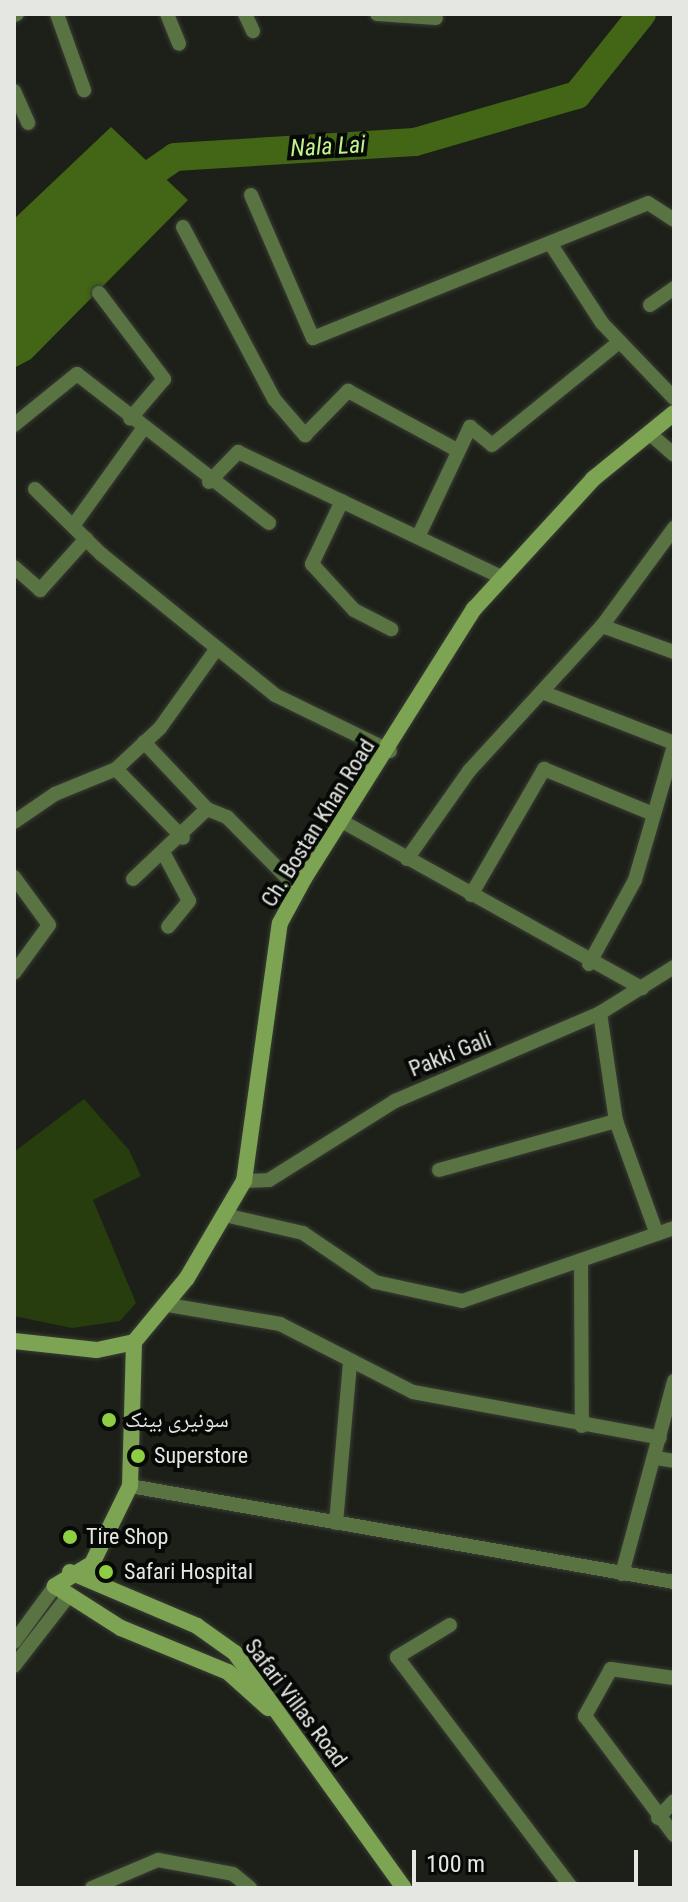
<!DOCTYPE html>
<meta charset="utf-8">
<style>
body{margin:0}
#map{position:relative;width:688px;height:1902px;overflow:hidden;background:#1c2018;font-family:"Roboto Condensed","Noto Naskh Arabic",sans-serif}
div>[style]{position:absolute}
[style*='--x']{left:calc(var(--x)*1px);top:calc(var(--y)*1px);width:calc(var(--w)*1px);rotate:calc(var(--a)*1deg)}
.green>*{inset:0;background:#273d0d}
.water>*{inset:0;background:#426615}
.river>*{height:28px;margin:-14px;padding:0 14px;transform-origin:14px;border-radius:14px;background:#426615}
.roads{filter:drop-shadow(0 0 2px #383c34) drop-shadow(0 0 2px #383c34)}
.street>*{height:14px;margin:-7px;padding:0 7px;transform-origin:7px;border-radius:7px;background:#5a7342}
.secondary>*{height:16px;margin:-8px;padding:0 8px;transform-origin:8px;border-radius:8px;background:#7ca453}
.dots>*{width:22px;height:22px;translate:-50% -50%;box-sizing:border-box;border:4px solid #070906;border-radius:50%}
span{translate:-50% -50%;white-space:nowrap;text-align:center;line-height:1.15;-webkit-text-stroke:8px #070906;paint-order:stroke}
.street-label{font-size:22px;color:#e4e7e2}
.poi-label{font-size:22px;color:#e4e7e2}
.left{translate:0 -50%;text-align:left}
.water-label{font-size:24px;color:#bef48b;font-style:italic}
.frame{position:absolute;inset:0;border:16px solid #e4e7e2;pointer-events:none}
.scale{position:absolute;left:412px;top:1850px;width:226px;height:36px;box-sizing:border-box;border:4px solid #e4e7e2;border-top:0;padding-left:10px;font-size:24px;line-height:28px;white-space:nowrap;color:#e4e7e2;-webkit-text-stroke:6px #070906;paint-order:stroke}
</style>
<div id="map">
<div class="green">
<div style="clip-path:polygon(84px 1099px,129px 1150px,141px 1176px,93px 1200px,136px 1303px,120px 1321px,72px 1328px,14px 1316px,14px 1152px)"></div>
</div>
<div class="water">
<div style="clip-path:polygon(111px 127px,188px 200px,31px 359px,14px 368px,14px 219px)"></div>
</div>
<div class="river">
<div style="--x:127;--y:190;--w:58;--a:-34.5"></div>
<div style="--x:175;--y:157;--w:240;--a:-3.6"></div>
<div style="--x:415;--y:142;--w:169;--a:-16.2"></div>
<div style="--x:577;--y:95;--w:104;--a:-51.3"></div>
</div>
<div class="roads">
<div class="street">
<div style="--x:57;--y:14;--w:81;--a:70.4"></div>
<div style="--x:167;--y:14;--w:32;--a:68"></div>
<div style="--x:245;--y:14;--w:19;--a:65"></div>
<div style="--x:377;--y:14;--w:59;--a:3.9"></div>
<div style="--x:14;--y:15;--w:3;--a:-18"></div>
<div style="--x:14;--y:91;--w:35;--a:66"></div>
<div style="--x:251;--y:195;--w:156;--a:66.6"></div>
<div style="--x:313;--y:338;--w:361;--a:-21.9"></div>
<div style="--x:648;--y:203;--w:31;--a:33"></div>
<div style="--x:183;--y:227;--w:195;--a:62.1"></div>
<div style="--x:274;--y:399;--w:48;--a:49.3"></div>
<div style="--x:305;--y:435;--w:62;--a:-45.7"></div>
<div style="--x:348;--y:391;--w:124;--a:28.4"></div>
<div style="--x:552;--y:246;--w:92;--a:57"></div>
<div style="--x:602;--y:323;--w:104;--a:46.2"></div>
<div style="--x:99;--y:293;--w:108;--a:52.9"></div>
<div style="--x:164;--y:379;--w:52;--a:130.4"></div>
<div style="--x:650;--y:305;--w:29;--a:-35"></div>
<div style="--x:14;--y:425;--w:81;--a:-39"></div>
<div style="--x:77;--y:374;--w:243;--a:37.8"></div>
<div style="--x:649;--y:433;--w:33;--a:41"></div>
<div style="--x:209;--y:482;--w:42;--a:-46"></div>
<div style="--x:238;--y:452;--w:291;--a:25.4"></div>
<div style="--x:35;--y:489;--w:93;--a:44.6"></div>
<div style="--x:101;--y:554;--w:224;--a:39"></div>
<div style="--x:275;--y:695;--w:128;--a:26"></div>
<div style="--x:342;--y:501;--w:70;--a:115.5"></div>
<div style="--x:312;--y:564;--w:62;--a:47.6"></div>
<div style="--x:354;--y:610;--w:42;--a:27.2"></div>
<div style="--x:73;--y:526;--w:120;--a:-54.2"></div>
<div style="--x:418;--y:537;--w:122;--a:-64.7"></div>
<div style="--x:470;--y:427;--w:28;--a:39"></div>
<div style="--x:492;--y:445;--w:164;--a:-39"></div>
<div style="--x:14;--y:567;--w:35;--a:41"></div>
<div style="--x:40;--y:590;--w:69;--a:-48"></div>
<div style="--x:602;--y:626;--w:77;--a:19.9"></div>
<div style="--x:542;--y:692;--w:142;--a:21.1"></div>
<div style="--x:144;--y:742;--w:92;--a:46.8"></div>
<div style="--x:207;--y:809;--w:22;--a:22"></div>
<div style="--x:227;--y:817;--w:101;--a:45.4"></div>
<div style="--x:116;--y:769;--w:96;--a:45.8"></div>
<div style="--x:14;--y:822;--w:50;--a:-34.3"></div>
<div style="--x:55;--y:794;--w:66;--a:-22.3"></div>
<div style="--x:116;--y:769;--w:60;--a:-43"></div>
<div style="--x:160;--y:728;--w:98;--a:-54.5"></div>
<div style="--x:345;--y:823;--w:340;--a:29.1"></div>
<div style="--x:164;--y:854;--w:53;--a:62"></div>
<div style="--x:189;--y:901;--w:33;--a:129"></div>
<div style="--x:407;--y:859;--w:108;--a:-54.8"></div>
<div style="--x:469;--y:771;--w:197;--a:-47.5"></div>
<div style="--x:602;--y:626;--w:122;--a:-53.7"></div>
<div style="--x:14;--y:877;--w:59;--a:53.9"></div>
<div style="--x:49;--y:925;--w:59;--a:126.1"></div>
<div style="--x:133;--y:879;--w:102;--a:-43.4"></div>
<div style="--x:471;--y:895;--w:146;--a:-59.9"></div>
<div style="--x:544;--y:769;--w:116;--a:22.4"></div>
<div style="--x:589;--y:964;--w:96;--a:-61.3"></div>
<div style="--x:635;--y:880;--w:140;--a:-73.8"></div>
<div style="--x:600;--y:1013;--w:109;--a:81.6"></div>
<div style="--x:616;--y:1121;--w:120;--a:70.1"></div>
<div style="--x:439;--y:1170;--w:184;--a:-15.5"></div>
<div style="--x:244;--y:1181;--w:25;--a:-2"></div>
<div style="--x:269;--y:1180;--w:149;--a:-32.1"></div>
<div style="--x:395;--y:1101;--w:223;--a:-23.2"></div>
<div style="--x:600;--y:1013;--w:87;--a:-31.9"></div>
<div style="--x:229;--y:1216;--w:76;--a:12.9"></div>
<div style="--x:303;--y:1233;--w:87;--a:34.2"></div>
<div style="--x:375;--y:1282;--w:89;--a:12.3"></div>
<div style="--x:462;--y:1301;--w:224;--a:-19"></div>
<div style="--x:581;--y:1261;--w:165;--a:89.7"></div>
<div style="--x:168;--y:1305;--w:114;--a:9.6"></div>
<div style="--x:280;--y:1324;--w:149;--a:27.1"></div>
<div style="--x:413;--y:1392;--w:251;--a:10.5"></div>
<div style="--x:656;--y:1458;--w:18;--a:9"></div>
<div style="--x:130;--y:1486;--w:552;--a:10.01"></div>
<div style="--x:336;--y:1523;--w:162;--a:-85"></div>
<div style="--x:622;--y:1574;--w:200;--a:-74.9"></div>
<div style="--x:450;--y:1625;--w:62;--a:148.9"></div>
<div style="--x:397;--y:1657;--w:290;--a:52.9"></div>
<div style="--x:14;--y:1642;--w:69;--a:-53.8"></div>
<div style="--x:14;--y:1666;--w:90;--a:-52.2"></div>
<div style="--x:674;--y:1678;--w:64;--a:-171.9"></div>
<div style="--x:611;--y:1669;--w:54;--a:119"></div>
<div style="--x:585;--y:1716;--w:149;--a:53.2"></div>
<div style="--x:658;--y:1818;--w:23;--a:-47"></div>
<div style="--x:92;--y:1888;--w:72;--a:-23"></div>
<div style="--x:158;--y:1860;--w:76;--a:10.6"></div>
<div style="--x:233;--y:1874;--w:22;--a:39"></div>
</div>
<div class="secondary">
<div style="--x:14;--y:1341;--w:83;--a:6.2"></div>
<div style="--x:97;--y:1350;--w:38;--a:-12"></div>
<div style="--x:134;--y:1342;--w:83;--a:-50.4"></div>
<div style="--x:187;--y:1278;--w:113;--a:-59.6"></div>
<div style="--x:244;--y:1181;--w:260;--a:-82.1"></div>
<div style="--x:280;--y:923;--w:52;--a:-61.5"></div>
<div style="--x:305;--y:877;--w:317;--a:-57.8"></div>
<div style="--x:474;--y:609;--w:176;--a:-47.5"></div>
<div style="--x:593;--y:479;--w:104;--a:-39.2"></div>
<div style="--x:88;--y:1566;--w:39;--a:149"></div>
<div style="--x:55;--y:1586;--w:78;--a:32.5"></div>
<div style="--x:121;--y:1628;--w:116;--a:22.4"></div>
<div style="--x:228;--y:1672;--w:54;--a:42"></div>
<div style="--x:70;--y:1572;--w:138;--a:23"></div>
<div style="--x:197;--y:1626;--w:47;--a:35.4"></div>
<div style="--x:235;--y:1653;--w:289;--a:54.3"></div>
<div style="--x:87;--y:1574;--w:98;--a:-64"></div>
<div style="--x:130;--y:1486;--w:144;--a:-88.4"></div>
</div>
</div>
<div class="dots">
<div style="left:109px;top:1420px;background:#8ece43"></div>
<div style="left:138px;top:1456px;background:#8ece43"></div>
<div style="left:70px;top:1537px;background:#8ece43"></div>
<div style="left:106px;top:1572px;background:#8ece43"></div>
</div>
<div class="street-label">
<span style="left:318px;top:823px;rotate:-58deg">Ch. Bostan Khan Road</span>
<span style="left:450px;top:1054px;rotate:-22deg">Pakki Gali</span>
<span style="left:296px;top:1703px;rotate:53deg">Safari Villas Road</span>
</div>
<div class="poi-label">
<span class="left" style="left:125px;top:1420px">سونیری بینک</span>
<span class="left" style="left:154px;top:1456px">Superstore</span>
<span class="left" style="left:86px;top:1537px">Tire Shop</span>
<span class="left" style="left:124px;top:1572px">Safari Hospital</span>
</div>
<div class="water-label">
<span style="left:328px;top:147px;rotate:-3deg">Nala Lai</span>
</div>
<div class="frame"></div>
<div class="scale">100 m</div>
</div>
